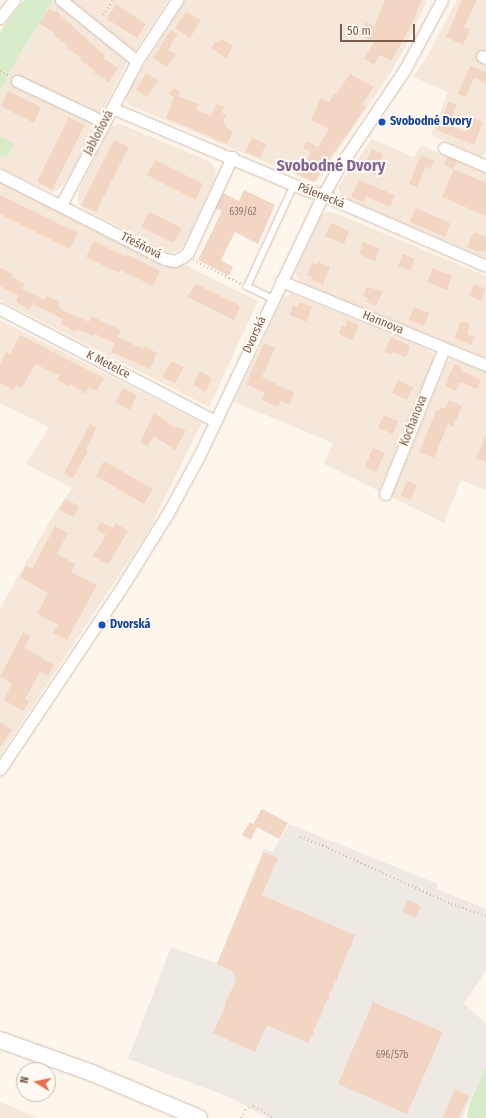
<!DOCTYPE html>
<meta charset="utf-8">
<style>
body{margin:0}
#map{position:relative;width:486px;height:1118px;overflow:hidden;background:#fdf6ec;font-family:"Fira Sans Condensed",sans-serif}
div>[style]{position:absolute}
[style*='--x']{left:calc(var(--x)*1px);top:calc(var(--y)*1px);width:calc(var(--w)*1px);rotate:calc(var(--a)*1deg)}
.residential>*{inset:0;background:#f5e8da}
.industrial>*{inset:0;background:#efe9e4}
.green>*{inset:0;background:#d8ecc9}
.building>*{inset:0;background:#f3d5c3}
.path>*{height:2px;margin-top:-1px;transform-origin:0;background:repeating-linear-gradient(90deg,#d9b8a5 0 1px,transparent 0 4px)}
.roads{filter:drop-shadow(0 0 1px #d1beb0) drop-shadow(0 0 1px #d1beb0)}
.service>*{height:5.5px;margin:-2.75px;padding:0 2.75px;transform-origin:2.75px;border-radius:2.75px;background:#fff}
.minor>*{height:11px;margin:-5.5px;padding:0 5.5px;transform-origin:5.5px;border-radius:5.5px;background:#fff}
.secondary>*{height:16px;margin:-8px;padding:0 8px;transform-origin:8px;border-radius:8px;background:#fff}
.dots>*{width:11px;height:11px;translate:-50% -50%;box-sizing:border-box;border:2px solid #fffaf3;border-radius:50%}
span{translate:-50% -50%;white-space:nowrap;text-align:center;line-height:1.15;-webkit-text-stroke:4px #fffaf3;paint-order:stroke}
.number-label{font-size:10px;color:#987a6a}
.number-label span{-webkit-text-stroke-width:0}
.transit-label{font-size:12px;color:#164399;font-weight:700}
.left{translate:0 -50%;text-align:left}
.street-label{font-size:12px;color:#7a5c4d}
.district-label{font-size:16px;color:#846695;font-weight:700}
.north{position:absolute;left:16px;top:1062px;width:40px;height:40px;box-sizing:border-box;background:#fffaf3;border:1px solid #cabbb1;border-radius:50%;rotate:280deg;font-size:11px;font-weight:700;line-height:16px;text-align:center;color:#7a5c4d}
.north::after{content:'';display:block;margin:auto;width:14px;height:18px;background:#e76f51;clip-path:polygon(50% 0,100% 100%,50% 72%,0 100%)}
.scale{position:absolute;left:340px;top:24px;width:75px;height:18px;box-sizing:border-box;border:2px solid #7a5c4d;border-top:0;padding-left:5px;font-size:12px;line-height:14px;white-space:nowrap;color:#7a5c4d;-webkit-text-stroke:3px #fffaf3;paint-order:stroke}
</style>
<div id="map">
<div class="residential">
<div style="clip-path:polygon(53px 0,168px 0,125px 66px,66px 182px,58px 190px,52px 192px,0 168px,0 88px,2px 88px,11px 69px)"></div>
<div style="clip-path:polygon(185px 0,427px 0,409px 40px,390px 74px,317px 181px,313px 182px,131px 106px,127px 103px,125px 98px,130px 88px)"></div>
<div style="clip-path:polygon(457px 0,486px 0,486px 151px,482px 157px,431px 135px,448px 92px,413px 77px,429px 53px)"></div>
<div style="clip-path:polygon(120px 124px,211px 162px,215px 168px,216px 174px,214px 180px,183px 247px,178px 251px,169px 252px,84px 209px,78px 203px,78px 192px,108px 131px,113px 126px)"></div>
<div style="clip-path:polygon(372px 139px,414px 157px,421px 145px,486px 173px,486px 258px,345px 198px,340px 193px,338px 187px)"></div>
<div style="clip-path:polygon(0 181px,168px 265px,178px 266px,183px 264px,258px 301px,209px 407px,0 300px)"></div>
<div style="clip-path:polygon(326px 212px,335px 213px,486px 276px,486px 358px,299px 282px,295px 272px,322px 215px)"></div>
<div style="clip-path:polygon(292px 294px,431px 351px,434px 358px,379px 491px,324px 464px,333px 443px,234px 402px,283px 297px)"></div>
<div style="clip-path:polygon(0 320px,202px 423px,149px 530px,0 755px,0 608px,54px 514px,72px 488px,26px 464px,49px 427px,0 403px)"></div>
<div style="clip-path:polygon(452px 359px,486px 372px,486px 490px,461px 480px,444px 523px,391px 497px,447px 362px)"></div>
<div style="clip-path:polygon(0 1102px,38px 1118px,0 1118px)"></div>
</div>
<div class="industrial">
<div style="clip-path:polygon(289px 824px,438px 884px,436px 889px,486px 909px,486px 971px,464px 1003px,486px 1024px,486px 1066px,462px 1118px,269px 1118px,229px 1097px,128px 1059px,171px 947px,217px 963px,264px 848px,272px 852px)"></div>
</div>
<div class="green">
<div style="clip-path:polygon(24px 0,53px 0,11px 69px,2px 89px,0 88px,0 32px)"></div>
<div style="clip-path:polygon(0 137px,14px 143px,7px 158px,0 155px)"></div>
<div style="clip-path:polygon(486px 1066px,486px 1118px,467px 1118px,469px 1105px)"></div>
</div>
<div class="building">
<div style="clip-path:polygon(385px 0,422px 0,410px 28px,391px 61px,380px 55px,374px 65px,364px 59px,374px 42px,360px 35px,366px 22px,374px 26px)"></div>
<div style="clip-path:polygon(462px 0,477px 0,464px 27px,470px 30px,463px 45px,446px 37px)"></div>
<div style="clip-path:polygon(116px 4px,146px 24px,137px 38px,107px 19px)"></div>
<div style="clip-path:polygon(49px 9px,54px 12px,56px 11px,105px 56px,103px 58px,118px 68px,109px 82px,93px 72px,95px 70px,80px 60px,82px 58px,66px 48px,68px 45px,53px 35px,54px 33px,39px 23px)"></div>
<div style="clip-path:polygon(186px 12px,201px 20px,190px 38px,175px 28px)"></div>
<div style="clip-path:polygon(171px 30px,177px 34px,168px 50px,176px 54px,167px 67px,153px 58px)"></div>
<div style="clip-path:polygon(221px 39px,233px 46px,226px 58px,211px 48px,216px 41px,219px 43px)"></div>
<div style="clip-path:polygon(470px 66px,486px 72px,486px 83px,474px 78px,466px 97px,458px 94px)"></div>
<div style="clip-path:polygon(146px 73px,158px 80px,147px 97px,136px 90px)"></div>
<div style="clip-path:polygon(350px 74px,374px 87px,362px 104px,366px 107px,328px 161px,327px 160px,316px 180px,312px 181px,292px 172px,295px 164px,303px 168px,311px 152px,303px 148px,306px 141px,318px 147px,329px 129px,311px 120px,321px 98px,330px 102px,334px 93px,336px 94px)"></div>
<div style="clip-path:polygon(174px 88px,180px 92px,178px 96px,198px 104px,196px 110px,211px 116px,216px 104px,224px 107px,222px 113px,226px 115px,223px 122px,227px 126px,226px 128px,233px 131px,227px 144px,166px 118px,174px 97px,169px 94px)"></div>
<div style="clip-path:polygon(8px 91px,41px 107px,34px 123px,1px 106px)"></div>
<div style="clip-path:polygon(449px 101px,457px 105px,449px 125px,465px 132px,471px 117px,483px 122px,474px 145px,437px 130px)"></div>
<div style="clip-path:polygon(69px 117px,85px 125px,52px 190px,37px 182px)"></div>
<div style="clip-path:polygon(252px 138px,266px 144px,260px 158px,245px 152px)"></div>
<div style="clip-path:polygon(114px 140px,129px 147px,96px 212px,81px 205px)"></div>
<div style="clip-path:polygon(371px 149px,383px 154px,378px 168px,366px 163px)"></div>
<div style="clip-path:polygon(421px 155px,434px 161px,430px 169px,426px 167px,417px 187px,409px 184px)"></div>
<div style="clip-path:polygon(448px 157px,457px 161px,454px 169px,444px 165px)"></div>
<div style="clip-path:polygon(155px 160px,203px 184px,196px 200px,147px 175px)"></div>
<div style="clip-path:polygon(454px 169px,486px 183px,486px 216px,442px 197px)"></div>
<div style="clip-path:polygon(359px 180px,395px 195px,390px 207px,366px 196px,363px 202px,351px 197px)"></div>
<div style="clip-path:polygon(244px 190px,275px 205px,258px 244px,235px 232px,221px 260px,233px 267px,229px 276px,198px 260px,222px 211px,216px 208px,223px 193px,239px 201px)"></div>
<div style="clip-path:polygon(0 195px,78px 233px,70px 249px,0 214px)"></div>
<div style="clip-path:polygon(416px 208px,450px 223px,445px 237px,410px 222px)"></div>
<div style="clip-path:polygon(149px 212px,182px 228px,174px 243px,141px 227px)"></div>
<div style="clip-path:polygon(331px 223px,349px 231px,344px 244px,325px 236px)"></div>
<div style="clip-path:polygon(474px 232px,486px 237px,486px 252px,481px 250px,480px 252px,467px 247px)"></div>
<div style="clip-path:polygon(94px 241px,126px 257px,128px 255px,160px 271px,153px 286px,120px 270px,119px 273px,86px 257px)"></div>
<div style="clip-path:polygon(363px 242px,380px 249px,375px 261px,359px 254px)"></div>
<div style="clip-path:polygon(403px 254px,415px 259px,410px 271px,398px 266px)"></div>
<div style="clip-path:polygon(318px 262px,330px 267px,323px 285px,311px 279px,312px 277px,307px 275px,312px 263px,317px 265px)"></div>
<div style="clip-path:polygon(0 268px,13px 274px,12px 277px,25px 284px,22px 289px,45px 300px,47px 296px,60px 302px,58px 306px,61px 307px,60px 309px,89px 322px,91px 316px,121px 330px,118px 337px,143px 349px,144px 346px,157px 353px,150px 369px,111px 352px,115px 343px,95px 334px,94px 336px,77px 329px,76px 332px,64px 326px,61px 323px,63px 319px,32px 304px,29px 309px,17px 303px,18px 302px,16px 301px,18px 296px,0 286px)"></div>
<div style="clip-path:polygon(433px 268px,452px 276px,447px 290px,427px 282px)"></div>
<div style="clip-path:polygon(196px 284px,240px 306px,234px 320px,187px 297px)"></div>
<div style="clip-path:polygon(474px 284px,486px 289px,481px 301px,469px 296px)"></div>
<div style="clip-path:polygon(367px 287px,383px 291px,376px 306px,367px 302px,368px 298px,363px 296px)"></div>
<div style="clip-path:polygon(300px 302px,312px 307px,306px 322px,290px 315px,293px 305px,297px 307px)"></div>
<div style="clip-path:polygon(414px 307px,429px 313px,424px 326px,409px 320px)"></div>
<div style="clip-path:polygon(348px 320px,359px 325px,352px 340px,339px 334px,342px 325px,345px 327px)"></div>
<div style="clip-path:polygon(461px 321px,470px 324px,467px 334px,475px 337px,471px 345px,454px 338px)"></div>
<div style="clip-path:polygon(20px 335px,104px 378px,97px 391px,89px 387px,86px 394px,70px 384px,69px 386px,57px 380px,60px 376px,35px 364px,22px 388px,16px 385px,13px 390px,0 383px,0 364px,6px 352px,10px 354px)"></div>
<div style="clip-path:polygon(391px 337px,410px 346px,406px 357px,393px 352px,392px 355px,384px 352px)"></div>
<div style="clip-path:polygon(264px 343px,275px 348px,262px 377px,294px 393px,290px 405px,281px 401px,278px 407px,262px 400px,265px 393px,246px 384px)"></div>
<div style="clip-path:polygon(171px 361px,184px 367px,175px 383px,162px 377px)"></div>
<div style="clip-path:polygon(454px 364px,462px 367px,460px 370px,481px 380px,477px 389px,460px 382px,456px 391px,445px 386px)"></div>
<div style="clip-path:polygon(200px 371px,212px 378px,206px 392px,193px 385px)"></div>
<div style="clip-path:polygon(398px 380px,413px 387px,407px 400px,392px 393px)"></div>
<div style="clip-path:polygon(123px 388px,137px 395px,130px 410px,115px 402px)"></div>
<div style="clip-path:polygon(449px 400px,462px 406px,453px 427px,448px 424px,434px 458px,419px 452px,437px 409px,440px 410px,441px 407px,445px 409px)"></div>
<div style="clip-path:polygon(154px 413px,176px 428px,178px 427px,186px 431px,175px 450px,154px 436px,148px 446px,140px 442px)"></div>
<div style="clip-path:polygon(384px 415px,398px 421px,393px 434px,378px 428px)"></div>
<div style="clip-path:polygon(90px 424px,97px 427px,86px 450px,88px 451px,73px 478px,64px 473px)"></div>
<div style="clip-path:polygon(486px 435px,486px 462px,476px 458px)"></div>
<div style="clip-path:polygon(373px 448px,385px 453px,376px 472px,365px 467px)"></div>
<div style="clip-path:polygon(104px 461px,153px 489px,144px 504px,96px 476px)"></div>
<div style="clip-path:polygon(407px 481px,417px 485px,411px 500px,401px 496px)"></div>
<div style="clip-path:polygon(65px 499px,79px 506px,74px 517px,59px 510px)"></div>
<div style="clip-path:polygon(101px 522px,113px 528px,115px 523px,128px 531px,113px 556px,113px 558px,107px 564px,93px 556px,106px 535px,97px 530px)"></div>
<div style="clip-path:polygon(55px 526px,68px 533px,57px 554px,75px 564px,71px 572px,97px 585px,67px 640px,53px 633px,58px 625px,37px 614px,48px 593px,20px 577px,26px 566px,32px 569px)"></div>
<div style="clip-path:polygon(23px 632px,30px 636px,24px 648px,44px 658px,43px 659px,54px 665px,48px 676px,40px 672px,25px 699px,29px 701px,23px 711px,4px 700px,12px 683px,0 677px)"></div>
<div style="clip-path:polygon(0 722px,12px 730px,0 747px)"></div>
<div style="clip-path:polygon(262px 809px,288px 823px,279px 839px,257px 827px,251px 840px,242px 835px,250px 822px,253px 824px)"></div>
<div style="clip-path:polygon(264px 852px,278px 858px,262px 895px,355px 935px,352px 943px,353px 946px,350px 947px,344px 960px,345px 963px,342px 965px,337px 978px,338px 981px,335px 982px,329px 996px,330px 999px,327px 1000px,321px 1014px,322px 1017px,319px 1018px,313px 1032px,314px 1034px,311px 1036px,308px 1043px,267px 1025px,255px 1052px,213px 1033px,226px 1004px,225px 1003px,236px 981px,232px 971px,217px 964px)"></div>
<div style="clip-path:polygon(408px 900px,421px 906px,415px 918px,402px 912px)"></div>
<div style="clip-path:polygon(373px 1002px,443px 1032px,407px 1114px,338px 1084px)"></div>
<div style="clip-path:polygon(455px 1089px,469px 1096px,459px 1118px,442px 1118px)"></div>
</div>
<div class="path">
<div style="--x:103;--y:15;--w:18;--a:-56"></div>
<div style="--x:0;--y:71;--w:10;--a:29"></div>
<div style="--x:193;--y:260;--w:54;--a:26.6"></div>
<div style="--x:300;--y:837;--w:30;--a:21"></div>
<div style="--x:328;--y:848;--w:135;--a:24.5"></div>
<div style="--x:451;--y:904;--w:37;--a:19"></div>
<div style="--x:241;--y:1118;--w:9;--a:-63"></div>
<div style="--x:245;--y:1110;--w:10;--a:-24"></div>
<div style="--x:254;--y:1106;--w:23;--a:31"></div>
</div>
<div class="roads">
<div class="service">
<div style="--x:272;--y:299;--w:28;--a:-154"></div>
<div style="--x:247;--y:287;--w:112;--a:-65.3"></div>
</div>
<div class="minor">
<div style="--x:61;--y:0;--w:97;--a:38.8"></div>
<div style="--x:0;--y:18;--w:23;--a:-52"></div>
<div style="--x:482;--y:56;--w:4;--a:27"></div>
<div style="--x:17;--y:81;--w:96;--a:25.2"></div>
<div style="--x:112;--y:108;--w:211;--a:22.9"></div>
<div style="--x:306;--y:190;--w:18;--a:16"></div>
<div style="--x:323;--y:195;--w:178;--a:23.5"></div>
<div style="--x:444;--y:148;--w:46;--a:23.2"></div>
<div style="--x:0;--y:175;--w:185;--a:27"></div>
<div style="--x:165;--y:259;--w:10;--a:11"></div>
<div style="--x:175;--y:261;--w:10;--a:-29"></div>
<div style="--x:184;--y:256;--w:6;--a:-45"></div>
<div style="--x:188;--y:252;--w:105;--a:-65.1"></div>
<div style="--x:61;--y:205;--w:163;--a:-62.2"></div>
<div style="--x:137;--y:61;--w:73;--a:-56.7"></div>
<div style="--x:281;--y:281;--w:222;--a:22.3"></div>
<div style="--x:0;--y:309;--w:242;--a:27.5"></div>
<div style="--x:385;--y:494;--w:157;--a:-68"></div>
<div style="--x:0;--y:769;--w:216;--a:-56.2"></div>
<div style="--x:120;--y:590;--w:91;--a:-58.1"></div>
<div style="--x:168;--y:513;--w:65;--a:-61.5"></div>
<div style="--x:199;--y:456;--w:289;--a:-64.6"></div>
<div style="--x:323;--y:195;--w:32;--a:-60"></div>
<div style="--x:339;--y:167;--w:118;--a:-56"></div>
<div style="--x:405;--y:69;--w:78;--a:-61.8"></div>
</div>
<div class="secondary">
<div style="--x:0;--y:1040;--w:98;--a:19.7"></div>
<div style="--x:92;--y:1073;--w:116;--a:22.8"></div>
</div>
</div>
<div class="dots">
<div style="left:382px;top:122px;background:#1a4fb4"></div>
<div style="left:102px;top:625px;background:#1a4fb4"></div>
</div>
<div class="number-label">
<span style="left:243px;top:213px">639/62</span>
<span style="left:392px;top:1056px">696/57b</span>
</div>
<div class="transit-label">
<span class="left" style="left:390px;top:122px">Svobodné Dvory</span>
<span class="left" style="left:110px;top:625px">Dvorská</span>
</div>
<div class="street-label">
<span style="left:99px;top:133px;rotate:-62deg">Jabloňová</span>
<span style="left:321px;top:196px;rotate:22deg">Pálenecká</span>
<span style="left:141px;top:246px;rotate:27deg">Třešňová</span>
<span style="left:383px;top:323px;rotate:22deg">Hannova</span>
<span style="left:255px;top:335px;rotate:-65deg">Dvorská</span>
<span style="left:108px;top:365px;rotate:27deg">K Metelce</span>
<span style="left:414px;top:421px;rotate:-68deg">Kochanova</span>
</div>
<div class="district-label">
<span style="left:331px;top:166px">Svobodné Dvory</span>
</div>
<div class="north">N</div>
<div class="scale">50 m</div>
</div>
